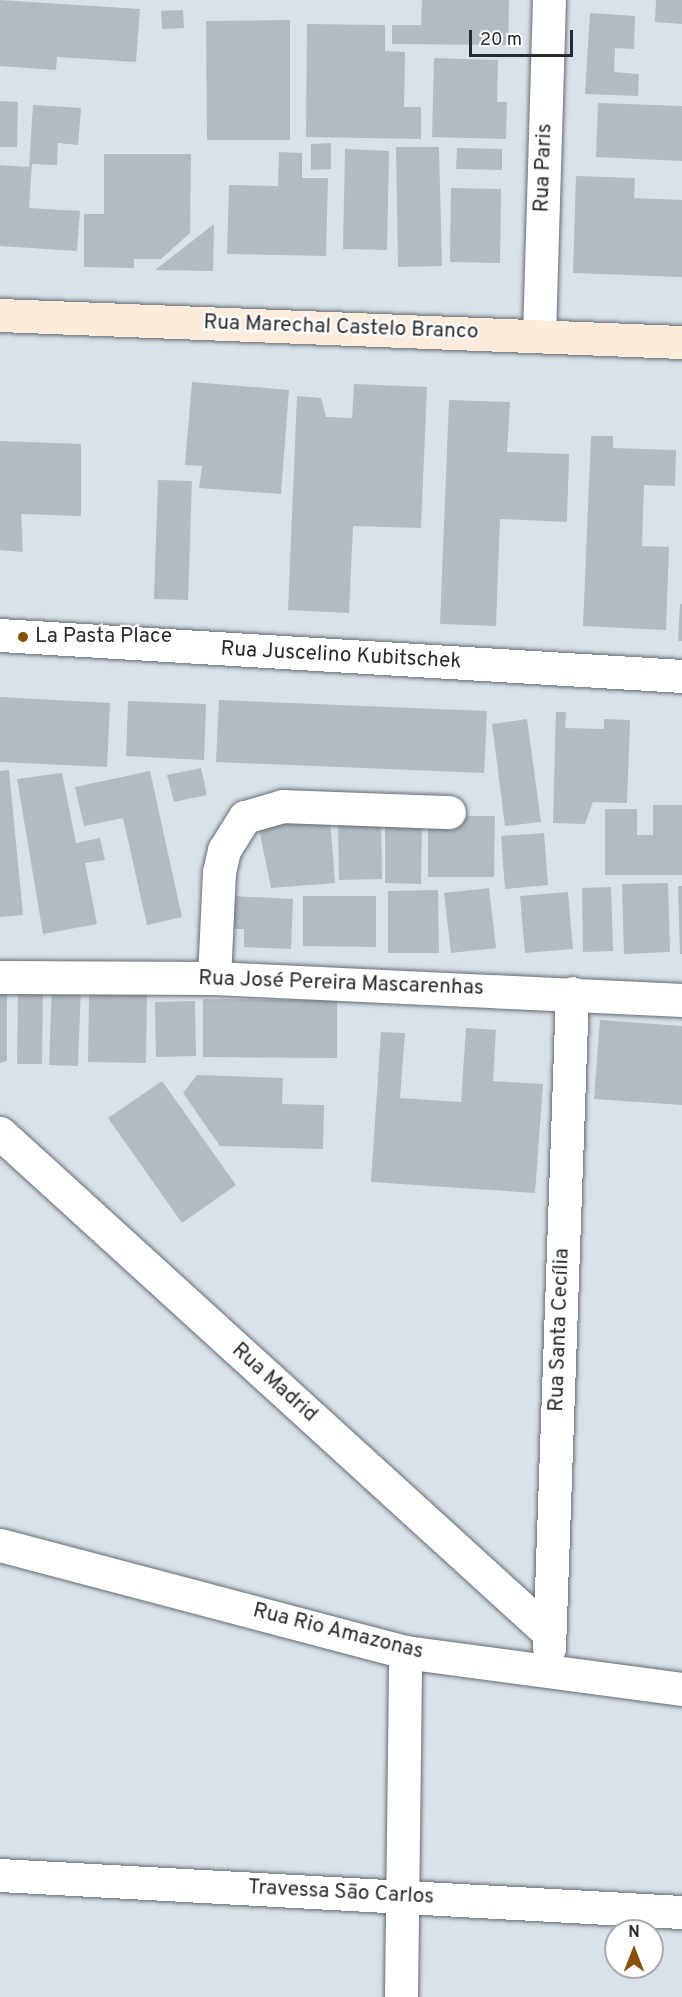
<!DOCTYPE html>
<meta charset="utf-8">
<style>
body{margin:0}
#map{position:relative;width:682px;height:1997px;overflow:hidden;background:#d9e2e9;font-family:Overpass,sans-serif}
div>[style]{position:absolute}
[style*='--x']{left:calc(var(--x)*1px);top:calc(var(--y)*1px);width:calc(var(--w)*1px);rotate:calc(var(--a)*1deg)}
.building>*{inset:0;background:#b2bbc1}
.roads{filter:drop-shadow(0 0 2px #646c72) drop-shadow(0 0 2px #646c72)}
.street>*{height:33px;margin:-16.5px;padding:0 16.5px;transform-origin:16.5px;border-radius:16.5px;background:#fff}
.secondary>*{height:33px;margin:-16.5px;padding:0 16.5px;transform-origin:16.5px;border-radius:16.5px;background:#fdecdb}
.dots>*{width:16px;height:16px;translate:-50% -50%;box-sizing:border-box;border:3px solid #fff;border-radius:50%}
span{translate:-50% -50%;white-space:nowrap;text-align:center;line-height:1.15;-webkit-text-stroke:4.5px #fff;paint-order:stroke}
.street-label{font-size:21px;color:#282b2e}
.poi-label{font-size:21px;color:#282b2e}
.left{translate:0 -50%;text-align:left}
.north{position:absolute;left:604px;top:1919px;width:60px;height:60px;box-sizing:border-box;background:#fff;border:2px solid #a9aaab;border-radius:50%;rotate:0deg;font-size:16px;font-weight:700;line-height:24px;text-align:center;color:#282b2e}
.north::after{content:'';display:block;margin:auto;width:21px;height:27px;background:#894f05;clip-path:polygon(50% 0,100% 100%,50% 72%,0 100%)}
.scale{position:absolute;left:469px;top:30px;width:104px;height:27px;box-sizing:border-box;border:3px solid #282b2e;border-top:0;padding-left:8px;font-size:18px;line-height:21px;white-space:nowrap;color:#282b2e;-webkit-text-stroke:4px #fff;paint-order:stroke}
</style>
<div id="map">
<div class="building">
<div style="clip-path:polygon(0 0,140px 9px,136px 62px,57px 57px,56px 70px,0 66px)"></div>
<div style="clip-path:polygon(422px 0,509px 0,508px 45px,392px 44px,392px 25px,421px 25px)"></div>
<div style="clip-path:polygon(656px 0,682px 0,682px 24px,655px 22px)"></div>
<div style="clip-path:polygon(183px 10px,184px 28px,162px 29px,161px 11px)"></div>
<div style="clip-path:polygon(590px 13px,635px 16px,634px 49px,615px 48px,614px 72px,639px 74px,638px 96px,585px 94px)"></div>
<div style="clip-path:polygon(290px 20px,290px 140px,207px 140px,206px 21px)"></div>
<div style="clip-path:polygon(307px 24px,385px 25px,385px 51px,405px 52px,404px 107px,421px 107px,421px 139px,306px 137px)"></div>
<div style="clip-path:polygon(434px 58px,498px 60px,497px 102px,507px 102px,506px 139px,432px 137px)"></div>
<div style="clip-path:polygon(0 101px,18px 102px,17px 147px,0 147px)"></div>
<div style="clip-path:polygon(598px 103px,682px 106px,682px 161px,596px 157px)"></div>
<div style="clip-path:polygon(33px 105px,81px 108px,78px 145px,58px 143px,57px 165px,32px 164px,29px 208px,80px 211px,77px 251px,0 246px,0 165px,29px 167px)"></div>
<div style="clip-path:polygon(331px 143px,331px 169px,311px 170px,311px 144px)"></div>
<div style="clip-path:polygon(396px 147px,439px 147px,442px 266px,398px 267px)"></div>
<div style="clip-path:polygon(457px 148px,502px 149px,502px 170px,456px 169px)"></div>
<div style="clip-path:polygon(345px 149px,389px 151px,387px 250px,343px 249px)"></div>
<div style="clip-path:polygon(279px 152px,302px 153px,302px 178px,328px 178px,326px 256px,227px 254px,229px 185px,278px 186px)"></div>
<div style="clip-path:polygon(104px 154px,191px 154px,190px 233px,161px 259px,134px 259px,134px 268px,84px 267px,84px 214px,104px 214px)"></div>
<div style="clip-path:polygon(576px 176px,635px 178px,634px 198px,682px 200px,682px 277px,573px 273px)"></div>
<div style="clip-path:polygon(451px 188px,501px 189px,500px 263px,450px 262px)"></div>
<div style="clip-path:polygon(214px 224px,213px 271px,155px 270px)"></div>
<div style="clip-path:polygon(192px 382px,289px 390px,281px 494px,199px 488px,202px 466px,185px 465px)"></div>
<div style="clip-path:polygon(354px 384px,427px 387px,421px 528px,353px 526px,349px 613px,288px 610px,297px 396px,321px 398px,326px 417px,352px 418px)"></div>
<div style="clip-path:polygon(449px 400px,510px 402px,507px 452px,569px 454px,567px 522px,500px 519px,496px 626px,440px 624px)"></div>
<div style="clip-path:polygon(591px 436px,613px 436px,613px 448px,676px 450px,675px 486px,644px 485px,642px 546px,669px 547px,666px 630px,583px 626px)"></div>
<div style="clip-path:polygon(0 441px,81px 444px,81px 516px,21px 514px,23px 552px,0 550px)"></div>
<div style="clip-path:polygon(158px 480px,192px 481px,188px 600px,154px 599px)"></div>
<div style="clip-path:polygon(680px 604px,682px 604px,682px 641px,678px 641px)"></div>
<div style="clip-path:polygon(0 697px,110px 703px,107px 767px,0 762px)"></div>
<div style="clip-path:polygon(219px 700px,487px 711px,484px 773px,216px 762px)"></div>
<div style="clip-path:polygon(128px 701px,206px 704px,204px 760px,126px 756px)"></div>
<div style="clip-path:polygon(556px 712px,566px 712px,565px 728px,604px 729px,604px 719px,630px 720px,627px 803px,593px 802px,585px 824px,553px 823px)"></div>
<div style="clip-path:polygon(527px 719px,541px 822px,505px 826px,492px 724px)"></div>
<div style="clip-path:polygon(201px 768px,207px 795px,174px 802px,167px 775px)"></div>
<div style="clip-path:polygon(9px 770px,23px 915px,0 917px,0 771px)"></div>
<div style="clip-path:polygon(150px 771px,182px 917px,147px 925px,123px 818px,84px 826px,75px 787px)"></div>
<div style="clip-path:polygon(62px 773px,76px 843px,100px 838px,105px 860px,85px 863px,97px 924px,43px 934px,17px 779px)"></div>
<div style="clip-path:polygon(653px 805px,682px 805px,682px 875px,605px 875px,605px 809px,637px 809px,637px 835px,653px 835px)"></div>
<div style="clip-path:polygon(428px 816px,495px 816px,494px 877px,428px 877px)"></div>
<div style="clip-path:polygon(330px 818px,335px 883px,271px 888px,258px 824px)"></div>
<div style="clip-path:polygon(385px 819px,422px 820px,421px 884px,385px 883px)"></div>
<div style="clip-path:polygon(381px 820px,382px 879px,339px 880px,338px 822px)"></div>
<div style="clip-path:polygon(544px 833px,548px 885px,505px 889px,501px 836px)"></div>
<div style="clip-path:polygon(668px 883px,670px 952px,624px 954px,622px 884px)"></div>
<div style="clip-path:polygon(678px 886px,682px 886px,682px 954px,680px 954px)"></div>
<div style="clip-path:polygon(611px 887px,613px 951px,583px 952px,582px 888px)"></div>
<div style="clip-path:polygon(489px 888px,496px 948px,451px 953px,444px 893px)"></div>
<div style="clip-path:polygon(438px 890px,439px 953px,388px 953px,388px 891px)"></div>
<div style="clip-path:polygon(568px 892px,573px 949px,525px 953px,520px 896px)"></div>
<div style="clip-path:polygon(232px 896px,293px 899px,291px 949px,244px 947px,244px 929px,230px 929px)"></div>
<div style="clip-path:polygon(303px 896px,376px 896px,376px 947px,303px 946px)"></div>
<div style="clip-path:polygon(52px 985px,81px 986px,78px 1066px,49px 1065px)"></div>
<div style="clip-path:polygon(0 987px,7px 987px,7px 1061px,0 1063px)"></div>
<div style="clip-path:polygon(18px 988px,43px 989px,42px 1064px,17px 1064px)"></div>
<div style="clip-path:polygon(89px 992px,147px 992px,146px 1063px,88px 1062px)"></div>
<div style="clip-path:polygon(203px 999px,337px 1000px,337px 1058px,203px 1057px)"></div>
<div style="clip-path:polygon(195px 1001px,196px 1056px,156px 1057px,155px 1002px)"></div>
<div style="clip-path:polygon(600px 1020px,682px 1026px,682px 1105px,594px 1099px)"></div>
<div style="clip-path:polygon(466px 1028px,496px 1030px,493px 1081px,543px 1084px,535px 1193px,371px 1182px,381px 1032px,405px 1033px,400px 1098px,461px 1102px)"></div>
<div style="clip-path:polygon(197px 1075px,283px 1078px,282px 1104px,324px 1105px,323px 1149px,220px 1146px,183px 1093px)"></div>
<div style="clip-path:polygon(162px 1081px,236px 1185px,182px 1223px,108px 1118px)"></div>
</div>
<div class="roads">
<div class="street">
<div style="--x:539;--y:336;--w:336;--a:-88.3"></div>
<div style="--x:0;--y:635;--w:683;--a:3.44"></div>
<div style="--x:0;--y:977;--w:214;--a:0.3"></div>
<div style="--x:214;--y:978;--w:469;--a:2.7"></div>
<div style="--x:214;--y:978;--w:106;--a:-87.3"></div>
<div style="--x:219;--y:872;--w:23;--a:-77"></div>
<div style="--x:224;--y:850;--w:39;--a:-58"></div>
<div style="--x:245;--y:817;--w:40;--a:-16"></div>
<div style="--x:283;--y:806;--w:166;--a:2.1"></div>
<div style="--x:0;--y:1133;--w:743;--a:42.33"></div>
<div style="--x:0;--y:1545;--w:419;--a:14.8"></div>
<div style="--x:405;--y:1652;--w:279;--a:7.6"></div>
<div style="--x:549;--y:1648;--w:655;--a:-87.99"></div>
<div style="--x:0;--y:1875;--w:683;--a:3.11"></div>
<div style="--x:401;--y:1997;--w:345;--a:-89.3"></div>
</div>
<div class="secondary">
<div style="--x:0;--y:315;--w:683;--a:2.27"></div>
</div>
</div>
<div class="dots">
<div style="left:23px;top:637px;background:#894f05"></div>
</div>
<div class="street-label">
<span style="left:544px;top:168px;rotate:-88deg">Rua Paris</span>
<span style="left:341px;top:328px;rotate:2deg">Rua Marechal Castelo Branco</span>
<span style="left:341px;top:656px;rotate:3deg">Rua Juscelino Kubitschek</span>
<span style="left:341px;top:984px;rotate:2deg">Rua José Pereira Mascarenhas</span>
<span style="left:560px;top:1330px;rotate:-88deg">Rua Santa Cecília</span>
<span style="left:274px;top:1383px;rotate:42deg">Rua Madrid</span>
<span style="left:338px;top:1632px;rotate:14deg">Rua Rio Amazonas</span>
<span style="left:341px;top:1893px;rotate:3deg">Travessa São Carlos</span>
</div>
<div class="poi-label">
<span class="left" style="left:35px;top:637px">La Pasta Place</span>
</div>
<div class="north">N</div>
<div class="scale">20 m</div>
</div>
